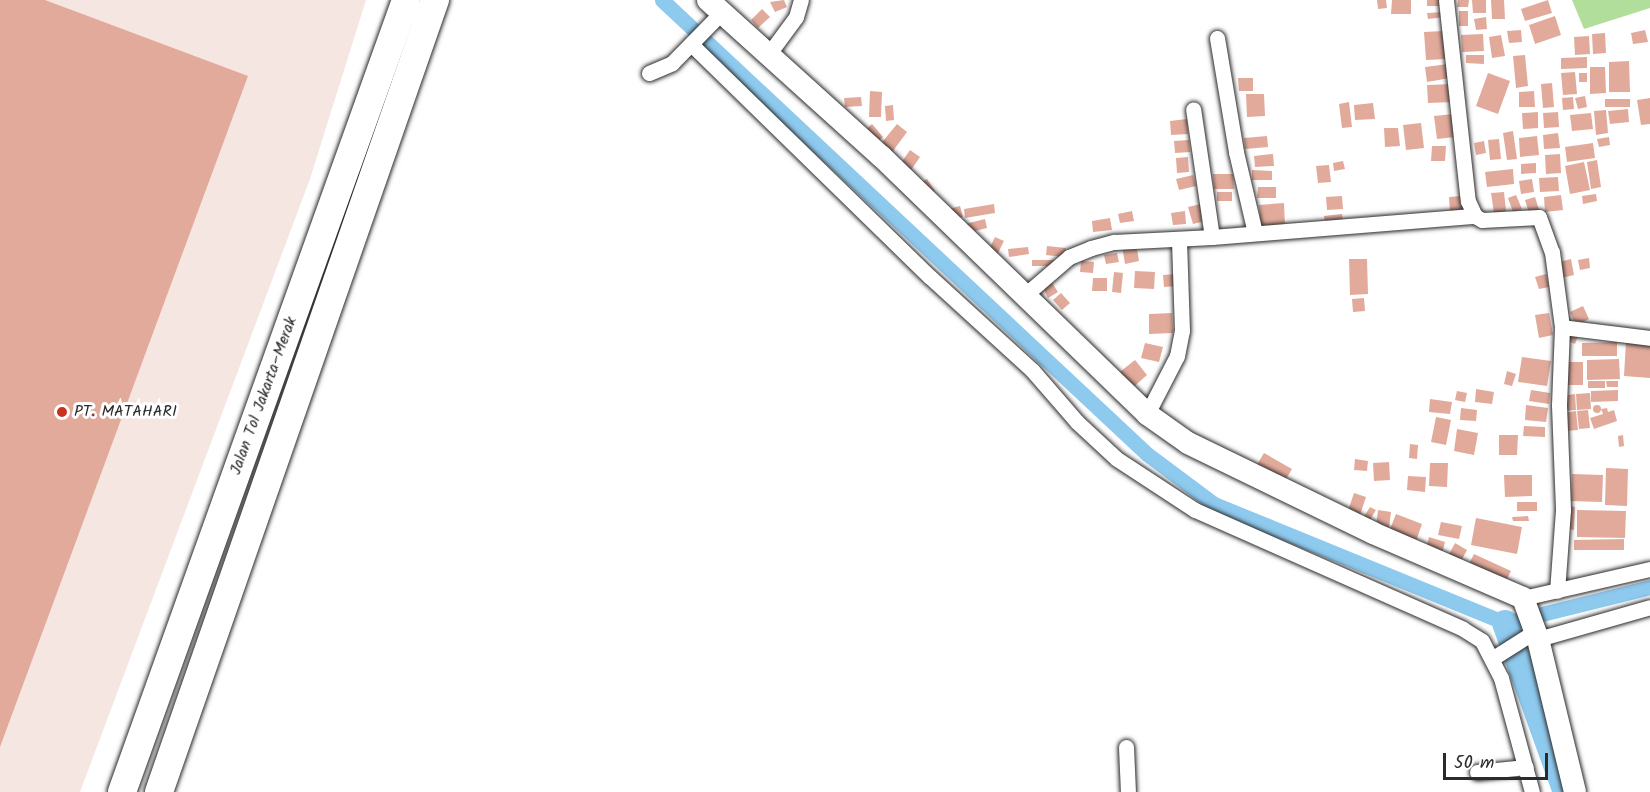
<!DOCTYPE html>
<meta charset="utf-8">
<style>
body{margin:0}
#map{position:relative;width:1650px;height:792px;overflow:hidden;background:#fff;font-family:Kalam,sans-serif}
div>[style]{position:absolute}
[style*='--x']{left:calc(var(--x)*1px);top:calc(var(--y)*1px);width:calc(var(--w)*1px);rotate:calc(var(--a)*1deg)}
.built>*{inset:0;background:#f6e6e1}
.green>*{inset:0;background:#b2de9b}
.canal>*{height:15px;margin:-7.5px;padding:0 7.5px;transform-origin:7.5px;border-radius:7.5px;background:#8ec9ee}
.river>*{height:26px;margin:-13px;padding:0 13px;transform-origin:13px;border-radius:13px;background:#8ec9ee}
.building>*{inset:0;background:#e2aa9b}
.round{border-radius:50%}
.roads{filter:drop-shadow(0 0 2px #2b2b2b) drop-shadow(0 0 2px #2b2b2b)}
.street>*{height:15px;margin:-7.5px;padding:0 7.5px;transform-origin:7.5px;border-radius:7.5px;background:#fff}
.secondary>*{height:22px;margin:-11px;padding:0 11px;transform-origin:11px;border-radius:11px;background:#fff}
.highway>*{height:28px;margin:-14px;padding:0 14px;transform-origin:14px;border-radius:14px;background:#fff}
.dots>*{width:16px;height:16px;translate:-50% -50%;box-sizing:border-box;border:3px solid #fff;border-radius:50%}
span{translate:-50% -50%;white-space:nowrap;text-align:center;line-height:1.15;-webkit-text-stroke:6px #fff;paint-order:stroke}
.street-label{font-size:16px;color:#2b2b2b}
.poi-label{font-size:16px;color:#2b2b2b}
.left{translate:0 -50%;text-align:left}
.scale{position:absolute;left:1443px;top:753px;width:105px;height:27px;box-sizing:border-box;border:3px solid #2b2b2b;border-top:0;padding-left:8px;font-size:18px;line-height:21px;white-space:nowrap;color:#2b2b2b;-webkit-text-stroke:4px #fff;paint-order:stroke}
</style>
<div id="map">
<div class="built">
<div style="clip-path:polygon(0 0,366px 0,310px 179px,80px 792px,0 792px)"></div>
</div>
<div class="green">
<div style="clip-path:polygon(1572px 0,1650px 0,1650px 8px,1584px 29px)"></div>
</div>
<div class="canal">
<div style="--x:662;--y:0;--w:664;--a:43.11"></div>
<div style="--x:1147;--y:454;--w:84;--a:36.7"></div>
<div style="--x:1214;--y:504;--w:314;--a:22.2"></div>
<div style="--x:1505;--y:623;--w:149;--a:-13.9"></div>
</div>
<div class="river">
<div style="--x:1505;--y:623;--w:180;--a:70.2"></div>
</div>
<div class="building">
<div style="clip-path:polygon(0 0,45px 0,248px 76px,0 747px)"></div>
<div style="clip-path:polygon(784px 0,787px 7px,775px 12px,770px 2px)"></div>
<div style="clip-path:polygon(1377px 0,1386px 0,1387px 8px,1378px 9px)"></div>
<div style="clip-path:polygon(1392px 0,1411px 0,1411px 14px,1391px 14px)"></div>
<div style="clip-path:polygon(1427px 0,1442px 0,1442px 6px,1427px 6px)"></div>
<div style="clip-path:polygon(1458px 0,1469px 0,1468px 7px,1457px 7px)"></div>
<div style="clip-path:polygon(1472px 0,1486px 0,1486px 13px,1473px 13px)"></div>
<div style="clip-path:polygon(1491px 0,1504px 0,1505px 19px,1492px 19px)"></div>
<div style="clip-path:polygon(1548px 0,1552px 13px,1525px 21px,1521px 9px)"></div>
<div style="clip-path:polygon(762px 9px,770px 17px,758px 28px,751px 20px)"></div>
<div style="clip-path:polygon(1459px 11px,1468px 11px,1468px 26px,1459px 26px)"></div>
<div style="clip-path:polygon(1445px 12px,1445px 17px,1428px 19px,1427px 13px)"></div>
<div style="clip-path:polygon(1555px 16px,1561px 35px,1535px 44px,1529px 25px)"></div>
<div style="clip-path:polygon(1486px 17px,1487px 29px,1476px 30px,1474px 19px)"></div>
<div style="clip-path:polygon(1521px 30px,1522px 42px,1509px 43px,1507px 31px)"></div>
<div style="clip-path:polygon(1645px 30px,1648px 42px,1633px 44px,1631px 33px)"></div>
<div style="clip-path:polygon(1444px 31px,1446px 59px,1426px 60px,1424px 32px)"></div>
<div style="clip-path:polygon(1605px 33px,1606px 53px,1593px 54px,1592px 34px)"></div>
<div style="clip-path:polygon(1483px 34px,1484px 51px,1462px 52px,1461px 35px)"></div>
<div style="clip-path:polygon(1501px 35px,1505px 56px,1492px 58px,1489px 37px)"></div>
<div style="clip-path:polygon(1589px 36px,1590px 54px,1575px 55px,1574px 37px)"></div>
<div style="clip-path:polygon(1466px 55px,1484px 55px,1484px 64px,1466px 63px)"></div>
<div style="clip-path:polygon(1525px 55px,1528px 86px,1516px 88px,1513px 56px)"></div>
<div style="clip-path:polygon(1587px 57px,1587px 68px,1561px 69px,1561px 58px)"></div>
<div style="clip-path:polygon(1629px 61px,1630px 92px,1609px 92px,1609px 62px)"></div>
<div style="clip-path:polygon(1448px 64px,1450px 78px,1427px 82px,1425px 67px)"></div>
<div style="clip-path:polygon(1590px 67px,1605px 67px,1606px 93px,1590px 94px)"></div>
<div style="clip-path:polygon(1575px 72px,1577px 94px,1563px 95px,1561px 73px)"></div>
<div style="clip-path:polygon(1488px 73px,1510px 81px,1498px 114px,1476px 106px)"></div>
<div style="clip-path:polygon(1579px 73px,1587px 73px,1587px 82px,1579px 82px)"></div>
<div style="clip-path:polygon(1238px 78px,1253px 78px,1253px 91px,1239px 91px)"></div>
<div style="clip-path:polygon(1552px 83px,1554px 107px,1543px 108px,1541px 84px)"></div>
<div style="clip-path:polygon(1453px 84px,1454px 102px,1428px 103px,1427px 85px)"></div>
<div style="clip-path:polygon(870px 91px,882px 92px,881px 117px,869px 117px)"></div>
<div style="clip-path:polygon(1534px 91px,1535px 107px,1519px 107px,1519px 92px)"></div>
<div style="clip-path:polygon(1246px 94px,1264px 94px,1265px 116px,1247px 117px)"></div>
<div style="clip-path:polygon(1585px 96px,1587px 107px,1578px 109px,1575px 98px)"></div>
<div style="clip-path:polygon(861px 97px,862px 106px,845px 107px,844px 98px)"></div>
<div style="clip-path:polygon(1573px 97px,1574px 109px,1563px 110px,1562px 98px)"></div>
<div style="clip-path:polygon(1650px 98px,1650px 124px,1641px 125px,1637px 100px)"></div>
<div style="clip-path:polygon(1605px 99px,1630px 99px,1630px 107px,1605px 107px)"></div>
<div style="clip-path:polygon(1349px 102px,1352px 127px,1342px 128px,1339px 104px)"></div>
<div style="clip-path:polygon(1373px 103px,1375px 119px,1355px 120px,1354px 105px)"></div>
<div style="clip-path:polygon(893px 105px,894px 120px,886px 121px,885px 106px)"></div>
<div style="clip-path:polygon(1628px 109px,1629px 122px,1610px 124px,1608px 111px)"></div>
<div style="clip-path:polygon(1606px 110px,1608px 133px,1596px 135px,1594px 111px)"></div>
<div style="clip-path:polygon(1538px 112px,1538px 128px,1523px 129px,1522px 113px)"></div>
<div style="clip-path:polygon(1558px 112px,1559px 127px,1544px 128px,1543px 113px)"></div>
<div style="clip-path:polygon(1591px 113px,1593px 129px,1572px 131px,1570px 115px)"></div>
<div style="clip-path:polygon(1453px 114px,1455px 137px,1437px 139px,1434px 116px)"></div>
<div style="clip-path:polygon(1187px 119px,1188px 134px,1171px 135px,1170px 121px)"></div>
<div style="clip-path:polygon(1421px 123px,1424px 148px,1406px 150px,1403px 125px)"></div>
<div style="clip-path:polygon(872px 124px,883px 137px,874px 145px,863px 132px)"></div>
<div style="clip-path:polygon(897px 124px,907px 132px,890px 155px,879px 146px)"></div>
<div style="clip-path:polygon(1384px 128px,1398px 128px,1400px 146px,1385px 147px)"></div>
<div style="clip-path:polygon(1513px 131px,1517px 159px,1507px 160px,1503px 133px)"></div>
<div style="clip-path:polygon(1558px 133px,1560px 148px,1544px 149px,1543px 135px)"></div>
<div style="clip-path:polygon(1267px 136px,1268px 147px,1245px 149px,1244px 138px)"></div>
<div style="clip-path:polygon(1537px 136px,1539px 155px,1520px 157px,1519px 138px)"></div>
<div style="clip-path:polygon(1609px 137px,1610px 145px,1599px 147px,1597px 139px)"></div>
<div style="clip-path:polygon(1499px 139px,1501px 159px,1490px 160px,1488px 140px)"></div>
<div style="clip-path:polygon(1189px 140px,1190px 152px,1175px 153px,1174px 141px)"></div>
<div style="clip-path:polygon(1484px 141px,1486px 153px,1476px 155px,1474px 143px)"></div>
<div style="clip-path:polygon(1593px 143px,1595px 158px,1567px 162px,1565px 147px)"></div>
<div style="clip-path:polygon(1432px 146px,1446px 146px,1445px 161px,1431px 161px)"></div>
<div style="clip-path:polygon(910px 150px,920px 157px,909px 173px,899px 166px)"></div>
<div style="clip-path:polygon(1273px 154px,1274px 166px,1255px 167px,1254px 156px)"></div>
<div style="clip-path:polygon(1560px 154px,1561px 173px,1546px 174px,1545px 155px)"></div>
<div style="clip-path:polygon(1188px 157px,1189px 172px,1177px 173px,1176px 158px)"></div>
<div style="clip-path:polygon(1597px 160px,1601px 187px,1591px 189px,1587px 162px)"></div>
<div style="clip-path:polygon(1343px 161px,1345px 169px,1334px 171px,1333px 163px)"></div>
<div style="clip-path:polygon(1584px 162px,1590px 190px,1570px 194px,1565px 166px)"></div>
<div style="clip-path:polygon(1536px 163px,1536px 173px,1521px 174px,1521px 164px)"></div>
<div style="clip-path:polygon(1329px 165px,1331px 182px,1318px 183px,1316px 166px)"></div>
<div style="clip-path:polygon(1513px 169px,1514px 184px,1487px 187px,1485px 172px)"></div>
<div style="clip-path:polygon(1252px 170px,1272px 171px,1272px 180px,1252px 180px)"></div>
<div style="clip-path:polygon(1213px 174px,1233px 174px,1234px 189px,1214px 189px)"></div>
<div style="clip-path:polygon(1193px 175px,1196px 186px,1179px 190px,1176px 179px)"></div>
<div style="clip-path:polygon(1558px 177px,1559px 191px,1540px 192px,1539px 178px)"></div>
<div style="clip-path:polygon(927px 179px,935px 191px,925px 196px,918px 184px)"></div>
<div style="clip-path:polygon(1532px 179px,1534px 192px,1521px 194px,1519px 181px)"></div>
<div style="clip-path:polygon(1258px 187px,1276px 187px,1276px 198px,1257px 198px)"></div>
<div style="clip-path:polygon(1217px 192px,1232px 192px,1232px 201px,1217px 201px)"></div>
<div style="clip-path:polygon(1504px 192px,1506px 211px,1494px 213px,1491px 193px)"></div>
<div style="clip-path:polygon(1596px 194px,1597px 201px,1583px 204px,1582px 196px)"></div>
<div style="clip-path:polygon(1516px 195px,1522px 209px,1513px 212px,1508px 198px)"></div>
<div style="clip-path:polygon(1561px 195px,1563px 210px,1545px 212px,1544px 197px)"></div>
<div style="clip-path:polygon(1342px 196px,1343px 209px,1327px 210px,1326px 197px)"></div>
<div style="clip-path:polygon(1461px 196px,1462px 211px,1450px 212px,1449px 197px)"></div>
<div style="clip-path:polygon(1535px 197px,1539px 210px,1529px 213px,1525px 200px)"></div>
<div style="clip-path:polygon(1284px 203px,1285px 226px,1261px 228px,1259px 205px)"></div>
<div style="clip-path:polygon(994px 204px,995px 213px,965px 218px,964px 209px)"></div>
<div style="clip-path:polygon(1201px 204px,1205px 221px,1193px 224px,1188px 207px)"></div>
<div style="clip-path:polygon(960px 206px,963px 217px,951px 219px,949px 209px)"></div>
<div style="clip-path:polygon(1132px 211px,1134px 221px,1120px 223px,1118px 214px)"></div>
<div style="clip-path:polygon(1185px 211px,1186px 224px,1173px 225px,1171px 213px)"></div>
<div style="clip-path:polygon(1342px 214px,1343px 221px,1325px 223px,1324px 216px)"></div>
<div style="clip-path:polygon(1110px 218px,1112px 230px,1093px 232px,1092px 221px)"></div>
<div style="clip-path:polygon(985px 219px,987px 228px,967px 233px,965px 224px)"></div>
<div style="clip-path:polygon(995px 237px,1004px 241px,994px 261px,986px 256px)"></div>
<div style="clip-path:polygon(1136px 243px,1139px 261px,1125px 264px,1122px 246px)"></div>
<div style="clip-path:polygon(1047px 246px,1066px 248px,1065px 257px,1046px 255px)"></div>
<div style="clip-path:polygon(1028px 247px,1029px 254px,1009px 257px,1008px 249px)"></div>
<div style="clip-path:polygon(1117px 253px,1119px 262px,1106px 264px,1104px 255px)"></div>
<div style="clip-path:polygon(1589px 258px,1590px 268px,1580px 270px,1578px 260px)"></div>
<div style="clip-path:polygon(1349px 259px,1367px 259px,1368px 294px,1350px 295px)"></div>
<div style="clip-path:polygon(1571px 259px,1574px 275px,1562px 278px,1559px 262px)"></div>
<div style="clip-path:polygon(1032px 260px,1054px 260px,1054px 266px,1032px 266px)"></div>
<div style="clip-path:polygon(1081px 261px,1094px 262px,1093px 273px,1080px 272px)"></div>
<div style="clip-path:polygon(1135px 271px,1155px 272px,1154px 289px,1134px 288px)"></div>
<div style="clip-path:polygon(1114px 272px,1123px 273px,1121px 293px,1112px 292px)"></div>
<div style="clip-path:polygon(1176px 274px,1177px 286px,1164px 287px,1163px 275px)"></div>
<div style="clip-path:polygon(1546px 274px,1549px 287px,1539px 289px,1535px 277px)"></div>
<div style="clip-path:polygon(1093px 278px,1107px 278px,1107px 291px,1092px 291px)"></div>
<div style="clip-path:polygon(1051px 281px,1058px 292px,1048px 298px,1042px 286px)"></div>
<div style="clip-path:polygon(1061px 293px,1070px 303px,1062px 310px,1053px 300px)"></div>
<div style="clip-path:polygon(1364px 298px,1365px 311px,1353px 312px,1352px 299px)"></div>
<div style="clip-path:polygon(1583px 306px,1589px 319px,1576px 326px,1570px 312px)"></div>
<div style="clip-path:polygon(1172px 313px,1173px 333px,1149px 334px,1149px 314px)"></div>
<div style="clip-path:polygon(1549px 313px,1553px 335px,1539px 338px,1535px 315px)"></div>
<div style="clip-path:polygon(1571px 333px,1578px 336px,1575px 344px,1568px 341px)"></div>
<div style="clip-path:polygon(1626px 341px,1650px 343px,1650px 378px,1624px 376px)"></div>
<div style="clip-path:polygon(1617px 342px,1617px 356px,1582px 356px,1582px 343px)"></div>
<div style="clip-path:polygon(1145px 343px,1163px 347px,1159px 362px,1141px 358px)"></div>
<div style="clip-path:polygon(1522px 357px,1551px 361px,1547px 386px,1518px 382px)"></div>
<div style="clip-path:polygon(1619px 359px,1620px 379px,1587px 380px,1587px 360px)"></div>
<div style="clip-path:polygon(1135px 360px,1147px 375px,1129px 391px,1116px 375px)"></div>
<div style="clip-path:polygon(1563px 362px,1583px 362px,1583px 385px,1563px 385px)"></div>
<div style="clip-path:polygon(1507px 371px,1516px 374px,1512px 386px,1504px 384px)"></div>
<div style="clip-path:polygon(1588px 381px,1605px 381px,1605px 388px,1588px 388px)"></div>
<div style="clip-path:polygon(1606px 381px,1618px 381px,1618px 387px,1607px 387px)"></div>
<div style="clip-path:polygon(1476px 389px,1494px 392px,1492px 404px,1475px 402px)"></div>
<div style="clip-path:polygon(1531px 390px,1550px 393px,1549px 404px,1529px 401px)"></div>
<div style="clip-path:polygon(1618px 390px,1618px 401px,1591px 402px,1591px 391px)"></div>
<div style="clip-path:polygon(1457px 391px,1467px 393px,1465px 402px,1455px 400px)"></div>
<div style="clip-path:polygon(1590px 393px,1591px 409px,1577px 410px,1576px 394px)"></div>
<div style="clip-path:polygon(1575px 394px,1576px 410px,1563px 411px,1562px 396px)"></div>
<div style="clip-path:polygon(1430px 399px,1452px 402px,1450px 414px,1429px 412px)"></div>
<div class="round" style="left:1593px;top:405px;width:8px;height:8px"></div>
<div style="clip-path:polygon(1526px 405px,1548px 408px,1546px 422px,1525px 420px)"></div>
<div style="clip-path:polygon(1461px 408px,1477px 410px,1476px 421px,1460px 420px)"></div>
<div style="clip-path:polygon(1607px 408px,1608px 412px,1614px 410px,1617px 421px,1594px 429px,1590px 418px,1603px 414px,1601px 409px)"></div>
<div style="clip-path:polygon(1588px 410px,1590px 428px,1579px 429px,1577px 411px)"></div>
<div style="clip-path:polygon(1576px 411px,1578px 430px,1565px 431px,1563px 413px)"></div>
<div style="clip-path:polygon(1436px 417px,1451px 420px,1446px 445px,1431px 442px)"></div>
<div style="clip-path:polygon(1524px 426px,1545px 427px,1545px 437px,1523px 436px)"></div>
<div style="clip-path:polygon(1457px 429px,1478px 433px,1474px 455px,1454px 451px)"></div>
<div style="clip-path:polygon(1499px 435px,1518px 435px,1517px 455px,1499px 455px)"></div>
<div style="clip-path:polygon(1623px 435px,1624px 446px,1619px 447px,1618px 436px)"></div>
<div style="clip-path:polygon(1410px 444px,1418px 445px,1417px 459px,1409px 458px)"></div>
<div style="clip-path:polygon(1264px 453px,1292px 469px,1283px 484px,1255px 468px)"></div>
<div style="clip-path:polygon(1355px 459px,1368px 461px,1367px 471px,1354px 470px)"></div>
<div style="clip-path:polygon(1389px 462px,1390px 480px,1374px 481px,1373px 463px)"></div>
<div style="clip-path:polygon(1430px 463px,1448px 463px,1447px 487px,1429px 486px)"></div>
<div style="clip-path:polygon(1606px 468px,1628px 469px,1627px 506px,1605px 505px)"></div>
<div style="clip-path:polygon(1572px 474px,1603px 475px,1602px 502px,1571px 501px)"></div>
<div style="clip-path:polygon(1504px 475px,1532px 475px,1532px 496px,1505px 497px)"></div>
<div style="clip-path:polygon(1408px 476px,1426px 477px,1425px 492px,1407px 490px)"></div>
<div style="clip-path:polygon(1354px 493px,1366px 497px,1359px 518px,1347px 514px)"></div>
<div style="clip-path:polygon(1517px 502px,1537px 502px,1537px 511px,1517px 511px)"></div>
<div style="clip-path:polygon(1570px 506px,1575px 507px,1574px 530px,1568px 529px)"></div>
<div style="clip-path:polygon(1370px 507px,1376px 510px,1368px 523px,1362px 520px)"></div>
<div style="clip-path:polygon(1378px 510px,1391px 512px,1389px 528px,1376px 526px)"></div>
<div style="clip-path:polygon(1577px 510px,1626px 511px,1625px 538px,1577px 537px)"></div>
<div style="clip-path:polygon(1396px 514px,1422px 524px,1414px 547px,1387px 537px)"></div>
<div style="clip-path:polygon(1528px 516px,1529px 521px,1513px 521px,1512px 517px)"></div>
<div style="clip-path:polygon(1476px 518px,1522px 527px,1517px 554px,1471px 545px)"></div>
<div style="clip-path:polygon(1441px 522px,1462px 526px,1459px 539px,1438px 535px)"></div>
<div style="clip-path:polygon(1429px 537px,1445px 542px,1441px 558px,1425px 553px)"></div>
<div style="clip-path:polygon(1624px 539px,1624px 550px,1574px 550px,1574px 540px)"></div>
<div style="clip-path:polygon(1455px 543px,1467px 550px,1458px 567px,1446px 560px)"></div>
<div style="clip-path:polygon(1474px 554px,1511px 571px,1504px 585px,1467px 568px)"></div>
</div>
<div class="roads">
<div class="street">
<div style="--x:1446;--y:0;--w:202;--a:83.8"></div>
<div style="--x:1468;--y:201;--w:17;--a:65"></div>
<div style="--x:1475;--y:216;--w:8;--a:30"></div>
<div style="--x:1482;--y:220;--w:57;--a:-3"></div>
<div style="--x:1539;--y:217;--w:37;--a:70"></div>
<div style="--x:1552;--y:252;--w:76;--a:82.4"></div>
<div style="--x:1562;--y:327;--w:78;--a:92.2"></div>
<div style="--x:1559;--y:405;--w:105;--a:87.8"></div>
<div style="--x:1563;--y:510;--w:81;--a:94.2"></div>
<div style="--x:1217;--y:38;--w:116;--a:80.5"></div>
<div style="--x:1236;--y:152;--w:83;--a:76.8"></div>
<div style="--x:692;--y:45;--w:332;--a:44.3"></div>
<div style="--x:930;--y:277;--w:138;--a:42.4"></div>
<div style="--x:1032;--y:370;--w:69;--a:49.1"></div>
<div style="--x:1077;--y:422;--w:54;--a:42.8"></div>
<div style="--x:1117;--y:459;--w:93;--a:33.2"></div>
<div style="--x:1195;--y:510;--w:293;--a:23.9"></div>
<div style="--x:1463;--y:629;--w:22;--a:32"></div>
<div style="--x:1482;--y:641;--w:42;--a:62.8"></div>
<div style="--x:1501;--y:678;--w:118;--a:74.8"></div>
<div style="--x:768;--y:55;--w:47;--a:-53.6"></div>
<div style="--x:796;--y:17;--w:18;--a:-74"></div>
<div style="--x:649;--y:73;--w:25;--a:-23"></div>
<div style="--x:672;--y:63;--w:71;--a:-45.6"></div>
<div style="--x:1212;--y:237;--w:264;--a:-4.6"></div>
<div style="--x:1025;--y:295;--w:58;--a:-40.8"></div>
<div style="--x:1069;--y:257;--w:24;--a:-22"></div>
<div style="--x:1091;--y:248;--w:24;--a:-15"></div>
<div style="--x:1114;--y:242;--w:98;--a:-2.9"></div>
<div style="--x:1212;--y:237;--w:129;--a:-98.4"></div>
<div style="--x:1562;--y:327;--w:89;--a:7.1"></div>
<div style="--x:1147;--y:414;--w:65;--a:-62.7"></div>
<div style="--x:1177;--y:356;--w:25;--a:-79"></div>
<div style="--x:1182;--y:331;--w:92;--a:-91.9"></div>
<div style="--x:1523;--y:598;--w:130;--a:-12.9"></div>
<div style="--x:1538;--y:639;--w:116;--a:-15.9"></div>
<div style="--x:1493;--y:658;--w:49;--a:-32.4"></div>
<div style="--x:1126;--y:747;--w:45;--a:87.5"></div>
<div style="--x:1477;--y:772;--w:49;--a:-5.8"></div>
</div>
<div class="secondary">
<div style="--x:708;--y:0;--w:234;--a:42.1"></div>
<div style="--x:882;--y:157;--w:369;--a:44.1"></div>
<div style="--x:1147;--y:414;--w:50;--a:35.3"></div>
<div style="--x:1188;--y:443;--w:206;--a:25.9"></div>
<div style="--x:1373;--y:533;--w:163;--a:23.4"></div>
<div style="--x:1523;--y:598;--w:44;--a:69.9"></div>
<div style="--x:1538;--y:639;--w:157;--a:76.4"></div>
</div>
<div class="highway">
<div style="--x:122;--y:792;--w:841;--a:-70.27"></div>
<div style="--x:159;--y:792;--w:839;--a:-70.79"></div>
</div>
</div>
<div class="dots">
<div style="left:62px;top:412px;background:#c8321e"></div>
</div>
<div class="street-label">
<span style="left:264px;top:396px;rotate:-70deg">Jalan Tol Jakarta–Merak</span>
</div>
<div class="poi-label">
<span class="left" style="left:74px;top:412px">PT. MATAHARI</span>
</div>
<div class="scale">50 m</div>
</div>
